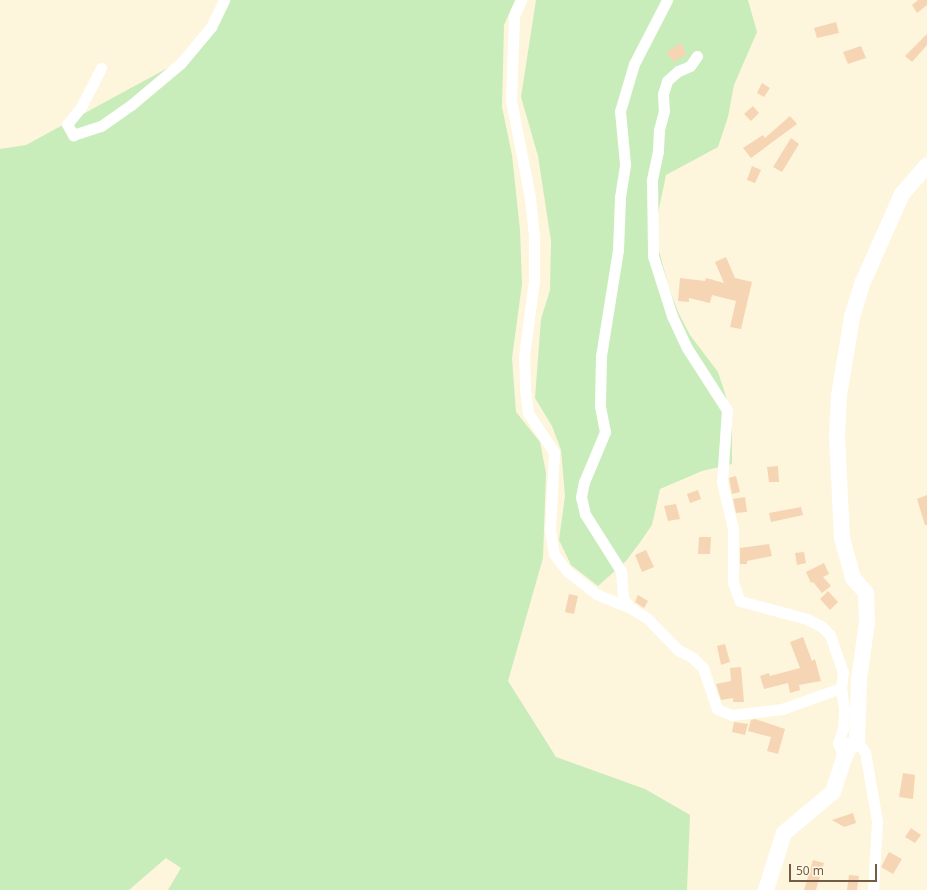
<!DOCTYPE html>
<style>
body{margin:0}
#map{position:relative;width:927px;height:890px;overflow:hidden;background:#fef5dd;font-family:"Noto Sans",sans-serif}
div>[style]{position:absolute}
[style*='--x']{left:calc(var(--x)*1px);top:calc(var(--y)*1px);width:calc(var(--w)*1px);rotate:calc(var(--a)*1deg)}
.green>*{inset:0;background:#c9ecbb}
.building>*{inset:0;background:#f5d5b3}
.street>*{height:11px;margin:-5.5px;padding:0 5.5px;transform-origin:5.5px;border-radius:5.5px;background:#fff}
.secondary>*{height:16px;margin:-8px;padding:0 8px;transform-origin:8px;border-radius:8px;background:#fff}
span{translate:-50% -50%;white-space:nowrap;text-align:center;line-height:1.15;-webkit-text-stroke:3.5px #fff8e5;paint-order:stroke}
.scale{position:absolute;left:789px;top:864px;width:88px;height:18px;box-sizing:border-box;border:2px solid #755b44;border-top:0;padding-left:5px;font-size:12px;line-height:14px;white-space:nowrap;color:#755b44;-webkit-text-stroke:3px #fff8e5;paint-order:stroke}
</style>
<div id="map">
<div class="green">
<div style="clip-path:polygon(229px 0,515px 0,504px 25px,502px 107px,512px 155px,520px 230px,522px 284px,512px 358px,516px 412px,540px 442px,546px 473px,543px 558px,508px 681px,556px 757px,645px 789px,690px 815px,687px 890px,168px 890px,181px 868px,166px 858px,129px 890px,0 890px,0 149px,26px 145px,199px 51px,216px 26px)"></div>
<div style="clip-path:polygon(536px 0,748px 0,757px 32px,734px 85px,728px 117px,718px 147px,666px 175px,654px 232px,669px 288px,679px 314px,690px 335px,718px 372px,732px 415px,732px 464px,702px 471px,660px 489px,652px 525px,641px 541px,626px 561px,598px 586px,571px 565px,559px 540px,565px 496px,561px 450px,552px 426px,535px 398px,541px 319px,550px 290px,551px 241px,538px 156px,521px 97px)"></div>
</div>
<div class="building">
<div style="clip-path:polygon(918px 0,927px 0,927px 5px,917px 13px,912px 5px)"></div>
<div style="clip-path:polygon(836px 22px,839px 33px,817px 38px,814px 28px)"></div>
<div style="clip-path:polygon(927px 34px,927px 45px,912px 62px,905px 56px)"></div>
<div style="clip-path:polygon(680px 43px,687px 54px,673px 62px,667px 52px)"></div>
<div style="clip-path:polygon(861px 46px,866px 58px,848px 64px,843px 52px)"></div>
<div style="clip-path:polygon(762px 83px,770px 88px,764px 97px,757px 93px)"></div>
<div style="clip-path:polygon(753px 106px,759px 113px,751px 121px,744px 114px)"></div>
<div style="clip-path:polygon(790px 116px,797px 124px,751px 158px,743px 148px,763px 135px,765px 138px)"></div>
<div style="clip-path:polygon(791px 138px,799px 144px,782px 172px,773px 167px)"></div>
<div style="clip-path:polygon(752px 166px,761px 170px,755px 183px,747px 180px)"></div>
<div style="clip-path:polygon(726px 257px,735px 278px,752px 282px,741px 329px,730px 327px,736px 301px,712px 295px,710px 303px,689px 298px,689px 302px,678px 301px,680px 278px,705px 281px,706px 278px,724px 283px,715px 262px)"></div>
<div style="clip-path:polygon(778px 466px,779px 482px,769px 482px,767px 467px)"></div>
<div style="clip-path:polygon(736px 476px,740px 492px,732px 494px,729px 478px)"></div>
<div style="clip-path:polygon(698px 490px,701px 499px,690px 503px,687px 494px)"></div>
<div style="clip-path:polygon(927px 495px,927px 525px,925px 525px,917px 499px)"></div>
<div style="clip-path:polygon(745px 497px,747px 512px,736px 513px,733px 499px)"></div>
<div style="clip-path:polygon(676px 504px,680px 519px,668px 521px,664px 506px)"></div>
<div style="clip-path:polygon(801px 507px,803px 515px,771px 522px,769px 513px)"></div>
<div style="clip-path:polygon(699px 537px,711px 537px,710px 554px,698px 554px)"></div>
<div style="clip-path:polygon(769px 544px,772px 556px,747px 561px,747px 564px,740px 564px,740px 548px)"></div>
<div style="clip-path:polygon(646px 550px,654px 567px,642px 572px,635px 555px)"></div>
<div style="clip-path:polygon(804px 552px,806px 563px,797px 565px,795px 553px)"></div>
<div style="clip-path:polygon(824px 563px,829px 574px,823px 577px,831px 586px,822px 593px,813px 582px,811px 583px,806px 572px)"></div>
<div style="clip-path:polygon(828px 591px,838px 602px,830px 610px,820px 599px)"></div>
<div style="clip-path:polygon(569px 594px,578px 596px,574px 614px,565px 612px)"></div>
<div style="clip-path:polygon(638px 595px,648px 601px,644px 608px,635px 602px)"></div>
<div style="clip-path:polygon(803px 637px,812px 661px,815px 659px,821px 681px,799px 685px,800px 690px,790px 693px,788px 683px,764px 689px,760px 676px,769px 673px,770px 676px,800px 668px,790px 642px)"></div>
<div style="clip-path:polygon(725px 644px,730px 662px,721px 665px,717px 646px)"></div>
<div style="clip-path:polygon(741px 667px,744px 702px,733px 702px,733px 698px,721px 700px,716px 684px,731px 681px,730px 668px)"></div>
<div style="clip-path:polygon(755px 719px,785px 729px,778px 754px,767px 751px,771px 737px,748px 731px,751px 720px)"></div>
<div style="clip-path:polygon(734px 722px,748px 724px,745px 735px,732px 732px)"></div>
<div style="clip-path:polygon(903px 773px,915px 775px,913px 799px,899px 797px)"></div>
<div style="clip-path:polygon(853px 813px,856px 823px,844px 827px,832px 820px)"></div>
<div style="clip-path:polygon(911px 828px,921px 835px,915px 843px,905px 837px)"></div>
<div style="clip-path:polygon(889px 852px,902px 859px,893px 874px,881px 867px)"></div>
<div style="clip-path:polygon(813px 860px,824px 863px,816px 890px,804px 890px)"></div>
<div style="clip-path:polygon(849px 875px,859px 876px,857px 890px,847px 890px)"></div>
</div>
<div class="street">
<div style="--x:521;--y:0;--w:17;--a:114"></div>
<div style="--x:514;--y:16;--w:84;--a:92"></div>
<div style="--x:511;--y:100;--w:100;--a:79"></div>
<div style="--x:530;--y:198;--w:39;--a:84"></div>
<div style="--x:534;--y:237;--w:43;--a:90"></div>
<div style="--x:534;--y:280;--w:77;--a:97.5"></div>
<div style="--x:524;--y:356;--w:33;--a:88"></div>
<div style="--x:525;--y:389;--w:24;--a:83"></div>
<div style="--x:528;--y:413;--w:47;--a:56.3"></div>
<div style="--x:554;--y:452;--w:78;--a:92.9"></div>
<div style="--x:550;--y:530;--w:24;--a:81"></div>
<div style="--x:554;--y:554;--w:21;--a:53"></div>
<div style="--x:567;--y:571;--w:37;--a:38"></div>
<div style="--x:596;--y:594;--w:35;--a:22"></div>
<div style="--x:629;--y:607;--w:22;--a:32"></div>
<div style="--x:648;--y:619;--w:43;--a:45.9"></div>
<div style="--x:678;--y:650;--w:16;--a:27"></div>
<div style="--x:692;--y:657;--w:16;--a:45"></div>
<div style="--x:703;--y:668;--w:43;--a:71.1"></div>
<div style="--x:717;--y:709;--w:16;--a:22"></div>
<div style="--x:732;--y:715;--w:50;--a:-6.8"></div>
<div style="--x:782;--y:709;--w:63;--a:-19.6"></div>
<div style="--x:697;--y:56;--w:12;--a:125"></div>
<div style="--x:690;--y:66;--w:13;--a:157"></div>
<div style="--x:678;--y:71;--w:15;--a:138"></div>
<div style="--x:667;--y:81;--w:14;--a:107"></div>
<div style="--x:663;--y:94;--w:17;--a:87"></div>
<div style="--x:664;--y:111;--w:20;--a:105"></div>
<div style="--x:659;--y:130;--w:21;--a:93"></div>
<div style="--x:658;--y:151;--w:30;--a:102"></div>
<div style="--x:652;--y:180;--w:76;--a:89.2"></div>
<div style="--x:653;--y:256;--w:63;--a:72.4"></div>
<div style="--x:672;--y:316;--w:35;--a:65"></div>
<div style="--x:687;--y:348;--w:74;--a:57.2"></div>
<div style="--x:727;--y:410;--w:72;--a:94"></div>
<div style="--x:722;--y:482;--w:48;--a:76.8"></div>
<div style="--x:733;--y:529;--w:53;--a:90"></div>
<div style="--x:733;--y:582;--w:20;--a:70"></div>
<div style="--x:740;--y:601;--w:69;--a:15"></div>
<div style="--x:807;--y:619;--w:16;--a:27"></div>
<div style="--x:821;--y:626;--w:13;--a:45"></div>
<div style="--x:830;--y:635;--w:39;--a:71"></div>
<div style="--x:843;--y:672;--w:16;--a:97"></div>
<div style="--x:841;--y:688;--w:22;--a:82"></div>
<div style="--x:844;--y:710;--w:18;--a:93"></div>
<div style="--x:843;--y:728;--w:16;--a:108"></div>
<div style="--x:838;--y:743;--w:16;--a:68"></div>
<div style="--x:101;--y:68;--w:44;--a:117.1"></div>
<div style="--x:81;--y:107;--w:22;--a:129"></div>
<div style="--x:67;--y:124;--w:13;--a:61"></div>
<div style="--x:73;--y:135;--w:29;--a:-18"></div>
<div style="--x:101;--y:126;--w:37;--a:-35"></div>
<div style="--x:131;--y:105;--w:65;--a:-40"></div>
<div style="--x:181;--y:63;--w:47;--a:-50.2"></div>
<div style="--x:211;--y:27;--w:30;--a:-64"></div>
<div style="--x:629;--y:607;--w:11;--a:-124"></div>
<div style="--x:623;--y:598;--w:27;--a:-94"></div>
<div style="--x:621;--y:571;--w:67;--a:-122.3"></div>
<div style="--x:585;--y:514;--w:17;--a:-103"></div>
<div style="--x:581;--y:497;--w:15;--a:-79"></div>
<div style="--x:584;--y:482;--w:54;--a:-67.2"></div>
<div style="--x:605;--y:432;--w:26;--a:-101"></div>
<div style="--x:600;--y:406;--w:50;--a:-88.9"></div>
<div style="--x:601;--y:356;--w:107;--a:-80.9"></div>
<div style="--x:618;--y:250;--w:53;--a:-87.8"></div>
<div style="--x:620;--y:197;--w:33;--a:-81"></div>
<div style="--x:625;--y:164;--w:53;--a:-95.4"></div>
<div style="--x:620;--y:111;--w:49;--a:-73.4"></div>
<div style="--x:634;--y:64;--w:72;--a:-62.7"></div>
<div style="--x:857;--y:742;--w:13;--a:51"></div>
<div style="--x:865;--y:752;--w:70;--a:80.1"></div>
<div style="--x:877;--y:821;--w:69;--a:93.3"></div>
</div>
<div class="secondary">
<div style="--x:766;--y:890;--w:60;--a:-72.5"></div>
<div style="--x:784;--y:833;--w:64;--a:-39.9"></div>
<div style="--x:833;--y:792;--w:36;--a:-72"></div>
<div style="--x:844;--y:758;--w:13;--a:-63"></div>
<div style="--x:850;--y:746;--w:8;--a:-30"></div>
<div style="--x:857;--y:742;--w:63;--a:-88.2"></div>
<div style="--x:859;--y:679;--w:58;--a:-82"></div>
<div style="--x:867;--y:622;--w:29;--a:-92"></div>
<div style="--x:866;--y:593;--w:20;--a:-131"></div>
<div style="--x:853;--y:578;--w:41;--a:-105.4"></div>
<div style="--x:842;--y:538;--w:102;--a:-92.8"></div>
<div style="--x:837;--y:436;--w:41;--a:-87.2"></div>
<div style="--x:839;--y:395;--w:79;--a:-80.5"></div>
<div style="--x:852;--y:317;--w:37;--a:-73"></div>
<div style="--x:863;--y:282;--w:96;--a:-66.1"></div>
<div style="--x:902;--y:194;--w:38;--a:-49"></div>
</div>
<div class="scale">50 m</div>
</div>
